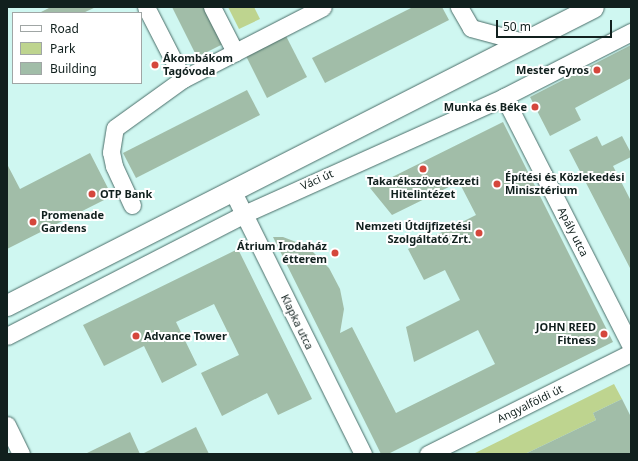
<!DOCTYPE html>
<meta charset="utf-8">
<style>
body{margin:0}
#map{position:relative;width:638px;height:461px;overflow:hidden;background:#cff7f1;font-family:"Noto Sans",sans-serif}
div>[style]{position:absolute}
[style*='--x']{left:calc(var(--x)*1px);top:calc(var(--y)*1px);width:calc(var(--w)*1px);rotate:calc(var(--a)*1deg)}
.green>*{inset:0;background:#bed48f}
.building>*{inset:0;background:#a1bda8}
.roads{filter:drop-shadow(0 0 1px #496d68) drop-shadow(0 0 1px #496d68)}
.minor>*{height:17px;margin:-8.5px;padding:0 8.5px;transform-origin:8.5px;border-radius:8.5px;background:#fff}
.major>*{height:21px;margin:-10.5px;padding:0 10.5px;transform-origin:10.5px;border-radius:10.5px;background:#fff}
.dots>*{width:11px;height:11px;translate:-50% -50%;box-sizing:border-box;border:2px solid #fff;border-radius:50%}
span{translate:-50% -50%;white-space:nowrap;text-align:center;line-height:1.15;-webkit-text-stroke:4px #fff;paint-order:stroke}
.poi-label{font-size:11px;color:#11201e;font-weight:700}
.left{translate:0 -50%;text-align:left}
.right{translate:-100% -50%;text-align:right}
.street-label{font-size:11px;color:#11201e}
.frame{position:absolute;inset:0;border:8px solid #11201e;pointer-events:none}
.legend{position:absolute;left:12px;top:12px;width:130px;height:72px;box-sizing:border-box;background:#fff;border:1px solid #a0a6a5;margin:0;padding:5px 7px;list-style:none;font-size:12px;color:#11201e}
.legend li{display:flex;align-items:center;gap:8px;height:20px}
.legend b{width:20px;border:1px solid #a0a6a5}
.scale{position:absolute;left:496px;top:20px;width:116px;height:18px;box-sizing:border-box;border:2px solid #11201e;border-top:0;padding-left:5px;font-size:12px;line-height:14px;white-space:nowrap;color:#11201e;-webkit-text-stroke:3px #fff;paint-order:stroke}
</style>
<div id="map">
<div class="green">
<div style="clip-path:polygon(228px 7px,254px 7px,260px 19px,239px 29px)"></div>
<div style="clip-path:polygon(614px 384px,622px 399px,593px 413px,596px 420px,525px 454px,473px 454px)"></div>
</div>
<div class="building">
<div style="clip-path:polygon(51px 7px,96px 7px,83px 13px,39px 13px)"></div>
<div style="clip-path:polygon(172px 7px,204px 7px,223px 44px,197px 57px)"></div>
<div style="clip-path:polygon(413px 7px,442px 7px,449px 20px,325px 83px,312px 58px)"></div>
<div style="clip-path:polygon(286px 36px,307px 77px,267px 98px,246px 56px)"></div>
<div style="clip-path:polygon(631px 45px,631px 78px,575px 108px,581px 120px,550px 136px,530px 97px)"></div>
<div style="clip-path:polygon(247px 90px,260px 115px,136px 178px,123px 153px)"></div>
<div style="clip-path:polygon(503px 122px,613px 342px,388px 454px,381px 454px,273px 237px,283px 237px,304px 245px,312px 251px,329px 268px,340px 289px,344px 309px,340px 333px,352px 327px,396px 413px,495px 364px,478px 330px,414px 362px,406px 327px,460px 300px,445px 270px,424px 280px,408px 249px,476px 215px,459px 182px,392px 215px,370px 188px)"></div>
<div style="clip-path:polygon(597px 136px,602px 146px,622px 136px,631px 153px,631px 157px,613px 166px,631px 201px,631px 270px,569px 150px)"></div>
<div style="clip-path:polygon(90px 153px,112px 196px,7px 249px,7px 164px,20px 189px)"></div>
<div style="clip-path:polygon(238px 249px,312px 399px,278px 415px,267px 393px,222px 416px,201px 373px,239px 355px,214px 304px,176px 322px,197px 365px,162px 383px,144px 346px,104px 366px,83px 325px)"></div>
<div style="clip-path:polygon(622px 399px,631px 417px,631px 454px,525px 454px,596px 420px,593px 413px)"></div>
<div style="clip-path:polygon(196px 427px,209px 454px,142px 454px)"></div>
<div style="clip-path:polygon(130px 432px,140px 454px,85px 454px)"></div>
</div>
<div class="roads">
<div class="minor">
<div style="--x:146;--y:7;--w:81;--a:62.8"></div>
<div style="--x:212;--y:7;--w:51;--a:62.9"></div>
<div style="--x:459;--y:7;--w:24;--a:60"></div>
<div style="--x:471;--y:28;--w:54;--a:15.1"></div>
<div style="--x:504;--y:97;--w:280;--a:63"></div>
<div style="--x:232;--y:190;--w:295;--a:63.6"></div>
<div style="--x:132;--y:205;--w:43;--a:-114.8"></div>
<div style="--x:114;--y:166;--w:14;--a:-102"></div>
<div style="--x:111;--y:152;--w:24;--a:-81"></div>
<div style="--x:115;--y:128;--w:84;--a:-35.8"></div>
<div style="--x:183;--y:79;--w:157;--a:-27.2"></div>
<div style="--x:7;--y:336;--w:267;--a:-27.2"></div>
<div style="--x:244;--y:214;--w:285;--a:-24.2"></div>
<div style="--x:504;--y:97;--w:143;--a:-27.1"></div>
<div style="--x:7;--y:425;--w:32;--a:64"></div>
<div style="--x:428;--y:454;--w:227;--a:-26.5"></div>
</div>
<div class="major">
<div style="--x:7;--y:305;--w:657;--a:-26.95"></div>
</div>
</div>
<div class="dots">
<div style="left:155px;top:65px;background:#d5473c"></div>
<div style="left:597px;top:70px;background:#d5473c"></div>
<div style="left:535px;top:107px;background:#d5473c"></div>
<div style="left:423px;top:169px;background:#d5473c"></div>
<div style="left:497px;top:184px;background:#d5473c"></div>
<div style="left:92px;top:194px;background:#d5473c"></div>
<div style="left:33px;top:222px;background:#d5473c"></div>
<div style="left:479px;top:233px;background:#d5473c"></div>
<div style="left:335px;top:253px;background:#d5473c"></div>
<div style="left:604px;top:334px;background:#d5473c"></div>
<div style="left:136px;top:336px;background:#d5473c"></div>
</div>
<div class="poi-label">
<span class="left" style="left:163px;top:65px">Ákombákom<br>Tagóvoda</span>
<span class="right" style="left:589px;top:70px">Mester Gyros</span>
<span class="right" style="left:527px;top:107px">Munka és Béke</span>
<span class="left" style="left:505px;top:184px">Építési és Közlekedési<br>Minisztérium</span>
<span style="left:423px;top:188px">Takarékszövetkezeti<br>Hitelintézet</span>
<span class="left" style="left:100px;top:194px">OTP Bank</span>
<span class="left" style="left:41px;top:222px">Promenade<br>Gardens</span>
<span class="right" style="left:471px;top:233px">Nemzeti Útdíjfizetési<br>Szolgáltató Zrt.</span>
<span class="right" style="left:327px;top:253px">Átrium Irodaház<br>étterem</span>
<span class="right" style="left:596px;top:334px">JOHN REED<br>Fitness</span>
<span class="left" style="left:144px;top:336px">Advance Tower</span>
</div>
<div class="street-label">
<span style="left:317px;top:180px;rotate:-24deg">Váci út</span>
<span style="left:573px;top:232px;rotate:63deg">Apály utca</span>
<span style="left:297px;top:322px;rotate:64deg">Klapka utca</span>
<span style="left:530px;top:404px;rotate:-26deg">Angyalföldi út</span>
</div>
<div class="frame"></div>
<ul class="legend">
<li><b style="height:5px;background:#fff"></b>Road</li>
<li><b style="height:11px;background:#bed48f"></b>Park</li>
<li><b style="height:11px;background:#a1bda8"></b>Building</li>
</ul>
<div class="scale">50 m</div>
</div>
